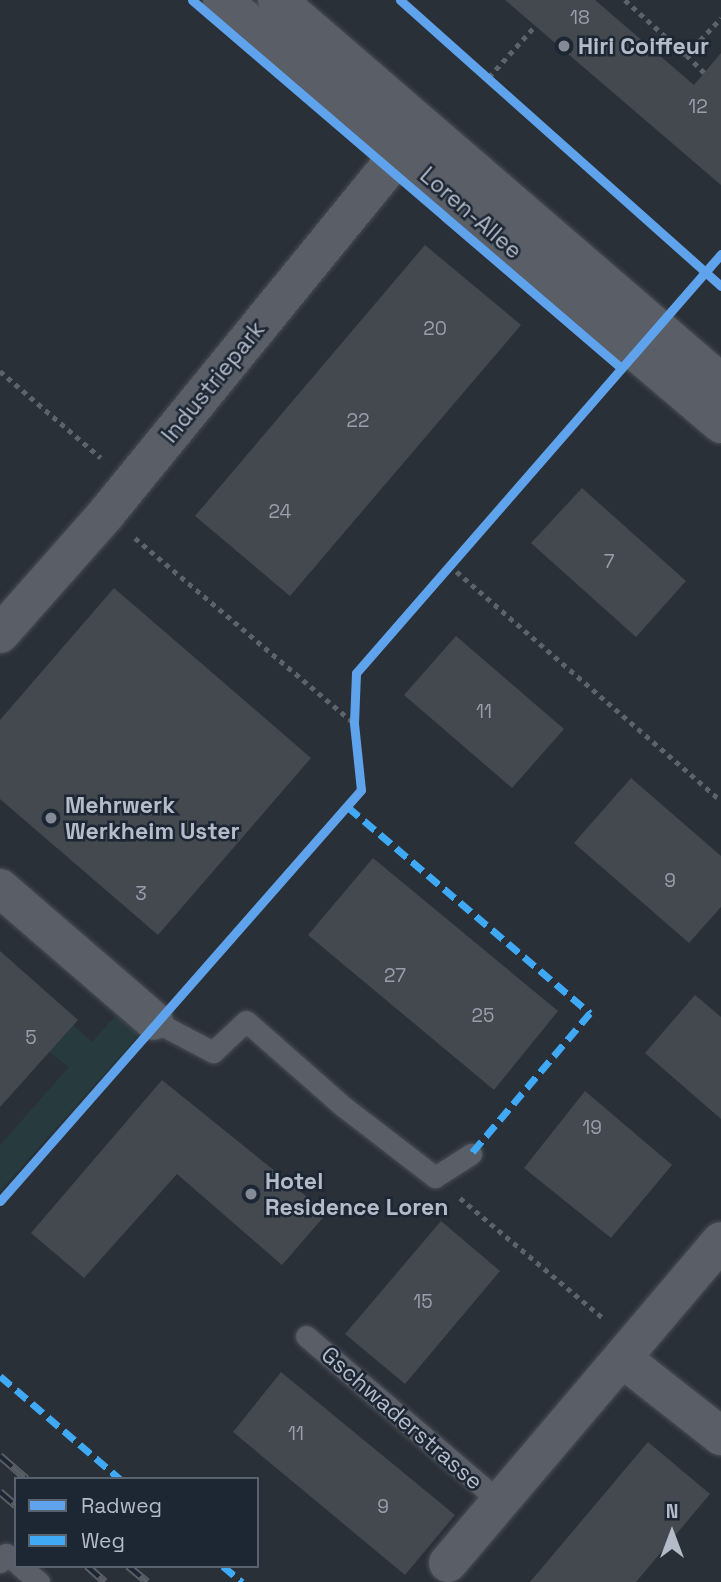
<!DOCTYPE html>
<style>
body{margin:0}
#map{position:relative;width:721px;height:1582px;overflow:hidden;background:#2a3038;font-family:"Space Grotesk",sans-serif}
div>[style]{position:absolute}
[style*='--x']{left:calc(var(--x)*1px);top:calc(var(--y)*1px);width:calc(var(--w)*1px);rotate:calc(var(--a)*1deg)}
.green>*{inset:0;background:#273a3e}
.building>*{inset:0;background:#444950}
.path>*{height:4.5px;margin-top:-2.25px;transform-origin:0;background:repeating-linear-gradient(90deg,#5d636a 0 5px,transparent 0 10px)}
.roads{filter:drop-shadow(0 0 2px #484c53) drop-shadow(0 0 2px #484c53)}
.service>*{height:21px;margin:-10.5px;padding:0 10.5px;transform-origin:10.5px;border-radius:10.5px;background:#5a5e66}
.minor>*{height:38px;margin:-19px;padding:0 19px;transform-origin:19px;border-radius:19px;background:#5a5e66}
.rail>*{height:8px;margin-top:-4px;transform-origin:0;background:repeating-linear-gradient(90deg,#1d2633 0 16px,#595d64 0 32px);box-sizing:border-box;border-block:2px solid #595d64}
.quiet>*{height:7px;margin-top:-3.5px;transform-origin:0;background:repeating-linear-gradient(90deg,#3fa9f5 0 14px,transparent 0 21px)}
.cycleway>*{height:9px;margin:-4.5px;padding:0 4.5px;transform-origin:4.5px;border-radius:4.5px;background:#60a3ed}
.dots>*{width:19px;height:19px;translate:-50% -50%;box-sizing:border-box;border:4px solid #1d2633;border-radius:50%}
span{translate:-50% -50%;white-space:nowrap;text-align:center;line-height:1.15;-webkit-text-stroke:5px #1d2633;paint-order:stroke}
.number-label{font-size:19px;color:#989fab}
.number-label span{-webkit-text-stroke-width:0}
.poi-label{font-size:23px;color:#b4bcc9;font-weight:700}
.left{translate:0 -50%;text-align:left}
.street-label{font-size:23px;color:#b4bcc9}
.legend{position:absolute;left:14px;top:1477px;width:245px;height:91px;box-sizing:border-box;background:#1d2633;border:2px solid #59626f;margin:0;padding:9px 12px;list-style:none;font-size:21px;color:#b4bcc9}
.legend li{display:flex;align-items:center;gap:14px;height:35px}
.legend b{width:35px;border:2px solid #59626f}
.north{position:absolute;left:637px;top:1498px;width:70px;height:70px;-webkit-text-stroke:5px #1d2633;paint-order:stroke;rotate:0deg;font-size:19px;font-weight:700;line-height:28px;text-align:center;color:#b4bcc9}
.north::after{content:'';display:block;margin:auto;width:24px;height:32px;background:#b4bcc9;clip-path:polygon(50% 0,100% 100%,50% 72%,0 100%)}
</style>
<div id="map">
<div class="green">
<div style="clip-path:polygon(116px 1015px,139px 1035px,0 1191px,0 1145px,69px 1067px,49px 1052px,73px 1025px,92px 1042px)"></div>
</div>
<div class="building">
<div style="clip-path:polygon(505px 0,595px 0,694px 85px,721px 53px,721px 185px)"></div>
<div style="clip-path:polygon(425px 245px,521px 325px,290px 596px,195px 516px)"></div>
<div style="clip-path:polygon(582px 488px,686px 581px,636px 637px,531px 543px)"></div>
<div style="clip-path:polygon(114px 588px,311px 758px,158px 935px,0 799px,0 720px)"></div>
<div style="clip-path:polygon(456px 636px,564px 729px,512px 788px,404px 695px)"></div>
<div style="clip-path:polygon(631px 778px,721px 856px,721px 907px,689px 943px,574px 843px)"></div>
<div style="clip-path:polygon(373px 858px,558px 1011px,494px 1090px,308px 935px)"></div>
<div style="clip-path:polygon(0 951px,78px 1020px,0 1107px)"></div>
<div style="clip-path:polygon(695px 995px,721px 1017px,721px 1119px,645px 1053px)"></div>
<div style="clip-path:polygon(162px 1080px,327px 1213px,282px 1265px,177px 1174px,84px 1278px,31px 1233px)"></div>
<div style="clip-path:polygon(585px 1091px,672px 1165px,611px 1238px,524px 1168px)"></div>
<div style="clip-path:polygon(441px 1221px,500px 1271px,405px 1384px,345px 1334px)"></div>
<div style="clip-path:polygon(281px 1372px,455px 1515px,405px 1575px,233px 1432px)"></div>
<div style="clip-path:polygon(648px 1442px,710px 1494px,636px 1582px,530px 1582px)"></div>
</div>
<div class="path">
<div style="--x:625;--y:0;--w:82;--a:42"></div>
<div style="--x:704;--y:73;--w:25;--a:-135"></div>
<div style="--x:686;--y:55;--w:51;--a:-46.6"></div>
<div style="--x:489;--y:77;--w:69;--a:-48"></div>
<div style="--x:0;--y:371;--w:133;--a:40.7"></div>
<div style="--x:135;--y:538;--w:287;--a:40.2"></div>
<div style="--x:449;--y:565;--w:360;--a:40.9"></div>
<div style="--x:460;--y:1198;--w:187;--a:40"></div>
</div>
<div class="roads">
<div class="service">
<div style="--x:154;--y:1021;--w:67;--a:27.7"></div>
<div style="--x:213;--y:1052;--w:45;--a:-43.2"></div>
<div style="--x:246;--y:1021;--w:130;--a:41.3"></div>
<div style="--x:344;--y:1107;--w:115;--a:37.6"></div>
<div style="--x:435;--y:1177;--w:43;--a:-32.6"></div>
<div style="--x:306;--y:1336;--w:253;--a:40.5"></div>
<div style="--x:0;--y:1562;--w:10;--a:-53"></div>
<div style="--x:6;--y:1554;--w:13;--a:39"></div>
<div style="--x:20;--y:1566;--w:25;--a:40"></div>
</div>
<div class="minor">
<div style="--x:222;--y:0;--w:655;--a:40.35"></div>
<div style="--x:277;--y:0;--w:586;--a:40.78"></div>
<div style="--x:0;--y:634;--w:160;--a:-48.5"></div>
<div style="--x:106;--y:514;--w:500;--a:-50.84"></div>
<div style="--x:0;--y:888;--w:203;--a:40.8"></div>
<div style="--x:623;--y:1359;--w:125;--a:38.2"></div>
<div style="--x:448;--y:1563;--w:422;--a:-49.7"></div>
</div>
</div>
<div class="rail">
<div style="--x:0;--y:1456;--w:35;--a:41"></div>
<div style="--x:0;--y:1492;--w:21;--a:41"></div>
<div style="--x:87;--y:1566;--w:24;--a:42"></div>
<div style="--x:128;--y:1566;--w:25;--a:40"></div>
</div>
<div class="quiet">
<div style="--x:348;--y:807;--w:318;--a:40.4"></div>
<div style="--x:590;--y:1013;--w:185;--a:130.2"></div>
<div style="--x:0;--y:1376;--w:158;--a:40.6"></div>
<div style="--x:223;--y:1566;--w:25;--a:40"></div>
</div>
<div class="cycleway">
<div style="--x:192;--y:0;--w:564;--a:40.61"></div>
<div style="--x:400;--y:0;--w:430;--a:41.7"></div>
<div style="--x:0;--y:1201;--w:547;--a:-48.71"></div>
<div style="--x:361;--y:790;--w:67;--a:-96"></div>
<div style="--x:354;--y:723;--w:50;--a:-87.7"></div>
<div style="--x:356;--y:673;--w:556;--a:-48.94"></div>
</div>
<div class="dots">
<div style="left:564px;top:46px;background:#848b96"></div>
<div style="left:51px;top:818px;background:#848b96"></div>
<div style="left:251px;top:1194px;background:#848b96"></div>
</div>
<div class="number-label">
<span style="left:580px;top:18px">18</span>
<span style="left:698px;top:107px">12</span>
<span style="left:435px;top:329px">20</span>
<span style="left:358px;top:421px">22</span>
<span style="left:280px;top:512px">24</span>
<span style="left:609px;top:562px">7</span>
<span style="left:484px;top:712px">11</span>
<span style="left:670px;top:881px">9</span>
<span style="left:141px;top:894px">3</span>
<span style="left:395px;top:976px">27</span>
<span style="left:483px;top:1016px">25</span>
<span style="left:31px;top:1038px">5</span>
<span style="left:592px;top:1128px">19</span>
<span style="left:423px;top:1302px">15</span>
<span style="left:296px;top:1434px">11</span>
<span style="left:383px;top:1507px">9</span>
</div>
<div class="poi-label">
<span class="left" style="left:578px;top:46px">Hiri Coiffeur</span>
<span class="left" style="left:65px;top:818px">Mehrwerk<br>Werkheim Uster</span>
<span class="left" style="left:265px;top:1194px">Hotel<br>Residence Loren</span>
</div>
<div class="street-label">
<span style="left:471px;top:213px;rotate:41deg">Loren-Allee</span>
<span style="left:213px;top:382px;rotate:-51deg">Industriepark</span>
<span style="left:402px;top:1418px;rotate:41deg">Gschwaderstrasse</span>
</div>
<ul class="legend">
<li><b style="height:9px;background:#60a3ed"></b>Radweg</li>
<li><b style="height:9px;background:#3fa9f5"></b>Weg</li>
</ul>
<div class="north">N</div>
</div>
